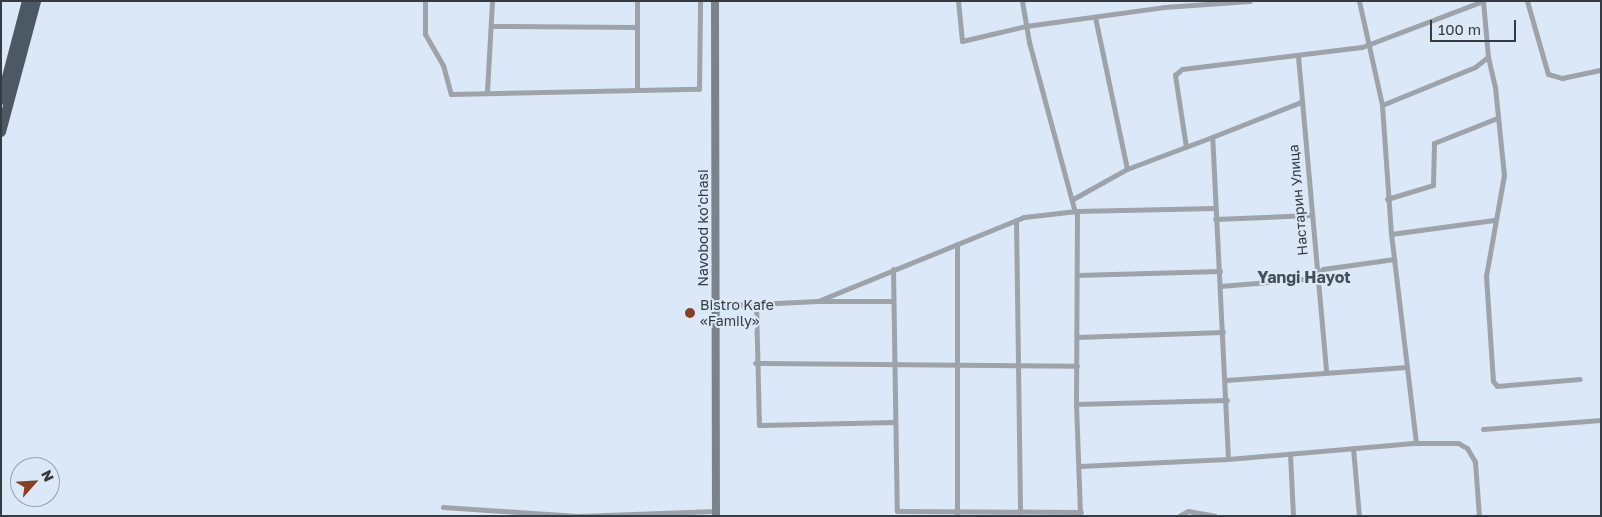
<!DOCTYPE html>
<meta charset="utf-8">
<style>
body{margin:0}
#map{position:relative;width:1602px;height:517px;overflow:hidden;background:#dbe8f7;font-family:"Golos Text",sans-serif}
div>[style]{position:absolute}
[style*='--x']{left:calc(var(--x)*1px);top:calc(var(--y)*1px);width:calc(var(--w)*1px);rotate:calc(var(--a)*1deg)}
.street>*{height:5px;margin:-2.5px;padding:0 2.5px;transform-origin:2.5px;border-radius:2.5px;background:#9ea3aa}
.secondary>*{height:8px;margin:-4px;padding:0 4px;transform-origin:4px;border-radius:4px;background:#7a838c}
.highway>*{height:10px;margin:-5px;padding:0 5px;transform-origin:5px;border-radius:5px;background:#4c5864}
.dots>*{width:14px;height:14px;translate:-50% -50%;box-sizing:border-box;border:2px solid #dbe8f7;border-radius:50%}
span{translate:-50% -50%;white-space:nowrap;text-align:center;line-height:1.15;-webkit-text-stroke:4px #dbe8f7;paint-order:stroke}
.street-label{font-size:14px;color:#363b41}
.poi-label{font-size:14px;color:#363b41}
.left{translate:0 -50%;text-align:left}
.quarter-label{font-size:16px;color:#424d59;font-weight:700}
.frame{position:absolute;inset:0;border:2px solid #363b41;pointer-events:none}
.north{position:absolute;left:10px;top:457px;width:50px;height:50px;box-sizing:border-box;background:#dbe8f7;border:1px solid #99a3ae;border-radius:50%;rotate:64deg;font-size:14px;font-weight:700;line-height:20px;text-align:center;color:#363b41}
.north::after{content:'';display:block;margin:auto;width:18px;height:22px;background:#883f22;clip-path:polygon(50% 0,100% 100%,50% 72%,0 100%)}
.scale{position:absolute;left:1430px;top:20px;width:86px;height:22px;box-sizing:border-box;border:2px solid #363b41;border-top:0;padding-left:6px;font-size:15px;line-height:18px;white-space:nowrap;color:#363b41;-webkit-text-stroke:4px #dbe8f7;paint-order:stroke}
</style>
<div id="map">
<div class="street">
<div style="--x:425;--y:1;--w:33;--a:90"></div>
<div style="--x:425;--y:34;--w:36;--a:60"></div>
<div style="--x:443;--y:65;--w:30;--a:75"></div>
<div style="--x:451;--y:94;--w:248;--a:-1.2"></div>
<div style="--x:699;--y:89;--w:88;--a:-89.3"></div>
<div style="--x:958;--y:1;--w:40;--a:84.3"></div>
<div style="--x:962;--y:41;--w:66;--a:-13.2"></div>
<div style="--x:1026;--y:26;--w:139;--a:-7.8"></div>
<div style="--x:1164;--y:7;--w:86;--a:-4"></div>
<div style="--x:1022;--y:1;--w:42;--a:80.3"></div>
<div style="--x:1029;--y:42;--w:176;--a:74.9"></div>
<div style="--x:1359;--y:1;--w:107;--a:77.5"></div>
<div style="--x:1527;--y:1;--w:76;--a:74"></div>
<div style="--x:1548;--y:74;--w:15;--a:16"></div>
<div style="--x:1562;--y:78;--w:40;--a:-12"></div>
<div style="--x:1095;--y:17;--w:155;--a:78.1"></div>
<div style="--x:492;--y:26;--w:145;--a:0.4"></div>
<div style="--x:1298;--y:56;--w:317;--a:84.9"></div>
<div style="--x:1488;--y:57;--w:31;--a:77"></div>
<div style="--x:1495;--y:87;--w:88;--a:84.2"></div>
<div style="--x:1504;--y:175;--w:103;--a:100.1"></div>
<div style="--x:1486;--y:276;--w:105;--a:86.2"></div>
<div style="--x:1493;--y:381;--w:6;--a:51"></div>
<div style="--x:1497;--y:386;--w:83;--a:-4.8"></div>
<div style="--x:637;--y:89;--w:88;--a:-90"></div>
<div style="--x:487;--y:91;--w:90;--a:-86.8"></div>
<div style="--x:1186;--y:147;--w:73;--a:-98.7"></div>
<div style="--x:1175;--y:75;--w:9;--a:-41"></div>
<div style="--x:1182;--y:69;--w:181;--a:-7"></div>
<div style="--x:1362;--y:47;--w:129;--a:-20.8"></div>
<div style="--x:1073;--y:199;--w:62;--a:-29.1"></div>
<div style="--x:1127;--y:169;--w:91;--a:-20.6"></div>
<div style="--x:1387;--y:199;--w:48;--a:-16.9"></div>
<div style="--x:1433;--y:185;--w:42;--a:-88.6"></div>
<div style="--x:1434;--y:143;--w:68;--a:-21.6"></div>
<div style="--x:1077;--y:211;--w:193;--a:90.3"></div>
<div style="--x:1076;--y:404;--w:111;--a:87.9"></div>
<div style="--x:1215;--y:219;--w:95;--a:-2.4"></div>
<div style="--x:1016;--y:220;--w:292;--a:89.2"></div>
<div style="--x:1391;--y:234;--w:104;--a:-7.7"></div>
<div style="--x:893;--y:269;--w:242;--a:89.1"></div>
<div style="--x:897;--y:511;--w:184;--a:0.3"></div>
<div style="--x:1077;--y:275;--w:143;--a:-1.6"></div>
<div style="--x:1315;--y:275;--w:10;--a:-37"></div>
<div style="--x:1323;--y:269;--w:72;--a:-8"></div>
<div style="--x:1220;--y:286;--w:96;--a:-4.8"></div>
<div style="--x:821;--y:301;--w:72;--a:0"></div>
<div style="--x:756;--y:303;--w:122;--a:88.6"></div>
<div style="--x:759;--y:425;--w:135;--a:-1.3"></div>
<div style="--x:715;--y:306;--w:103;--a:-2.8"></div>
<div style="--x:818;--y:301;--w:222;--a:-22.2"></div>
<div style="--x:1024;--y:217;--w:53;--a:-6.5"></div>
<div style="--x:1077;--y:211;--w:138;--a:-1.2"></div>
<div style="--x:1077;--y:337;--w:146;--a:-2"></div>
<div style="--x:755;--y:363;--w:322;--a:0.5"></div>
<div style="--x:1226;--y:380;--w:181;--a:-4.1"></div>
<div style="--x:1076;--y:404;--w:151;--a:-1.5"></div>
<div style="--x:1483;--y:429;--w:118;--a:-4.4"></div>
<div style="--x:1416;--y:443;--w:210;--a:-96.8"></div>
<div style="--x:1391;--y:234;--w:129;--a:-94"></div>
<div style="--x:1382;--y:105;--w:100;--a:-22.2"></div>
<div style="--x:1475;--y:67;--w:16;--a:-38"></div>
<div style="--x:1488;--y:57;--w:56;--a:-95.1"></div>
<div style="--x:1353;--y:448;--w:68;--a:85"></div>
<div style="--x:1290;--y:454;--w:62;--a:87.2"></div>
<div style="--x:1228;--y:459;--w:322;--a:-92.8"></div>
<div style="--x:1212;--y:137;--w:96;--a:-21.5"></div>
<div style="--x:1080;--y:466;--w:148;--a:-2.7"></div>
<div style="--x:1228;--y:459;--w:189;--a:-4.9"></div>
<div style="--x:1416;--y:443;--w:42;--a:0"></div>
<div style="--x:1458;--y:443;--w:10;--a:29"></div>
<div style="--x:1467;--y:448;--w:16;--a:60"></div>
<div style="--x:1475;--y:462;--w:54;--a:85.8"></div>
<div style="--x:443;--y:507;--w:135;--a:3.8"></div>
<div style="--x:578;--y:516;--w:138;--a:-2.1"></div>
<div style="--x:957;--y:516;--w:272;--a:-90"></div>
<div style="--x:1179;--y:516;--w:10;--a:-29"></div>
<div style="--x:1188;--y:511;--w:27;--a:10"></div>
</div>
<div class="secondary">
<div style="--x:715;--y:1;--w:515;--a:89.89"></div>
</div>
<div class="highway">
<div style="--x:1;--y:100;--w:102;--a:-75.3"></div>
<div style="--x:1;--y:132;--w:136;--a:-75"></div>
</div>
<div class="dots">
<div style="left:690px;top:313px;background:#883f22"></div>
</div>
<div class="street-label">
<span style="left:1298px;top:200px;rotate:-95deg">Настарин Улица</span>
<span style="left:703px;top:228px;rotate:-90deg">Navobod ko'chasi</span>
</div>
<div class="poi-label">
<span class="left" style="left:700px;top:313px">Bistro Kafe<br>«Family»</span>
</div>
<div class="quarter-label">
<span style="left:1304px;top:277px">Yangi Hayot</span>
</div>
<div class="frame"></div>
<div class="north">N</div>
<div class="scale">100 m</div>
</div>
